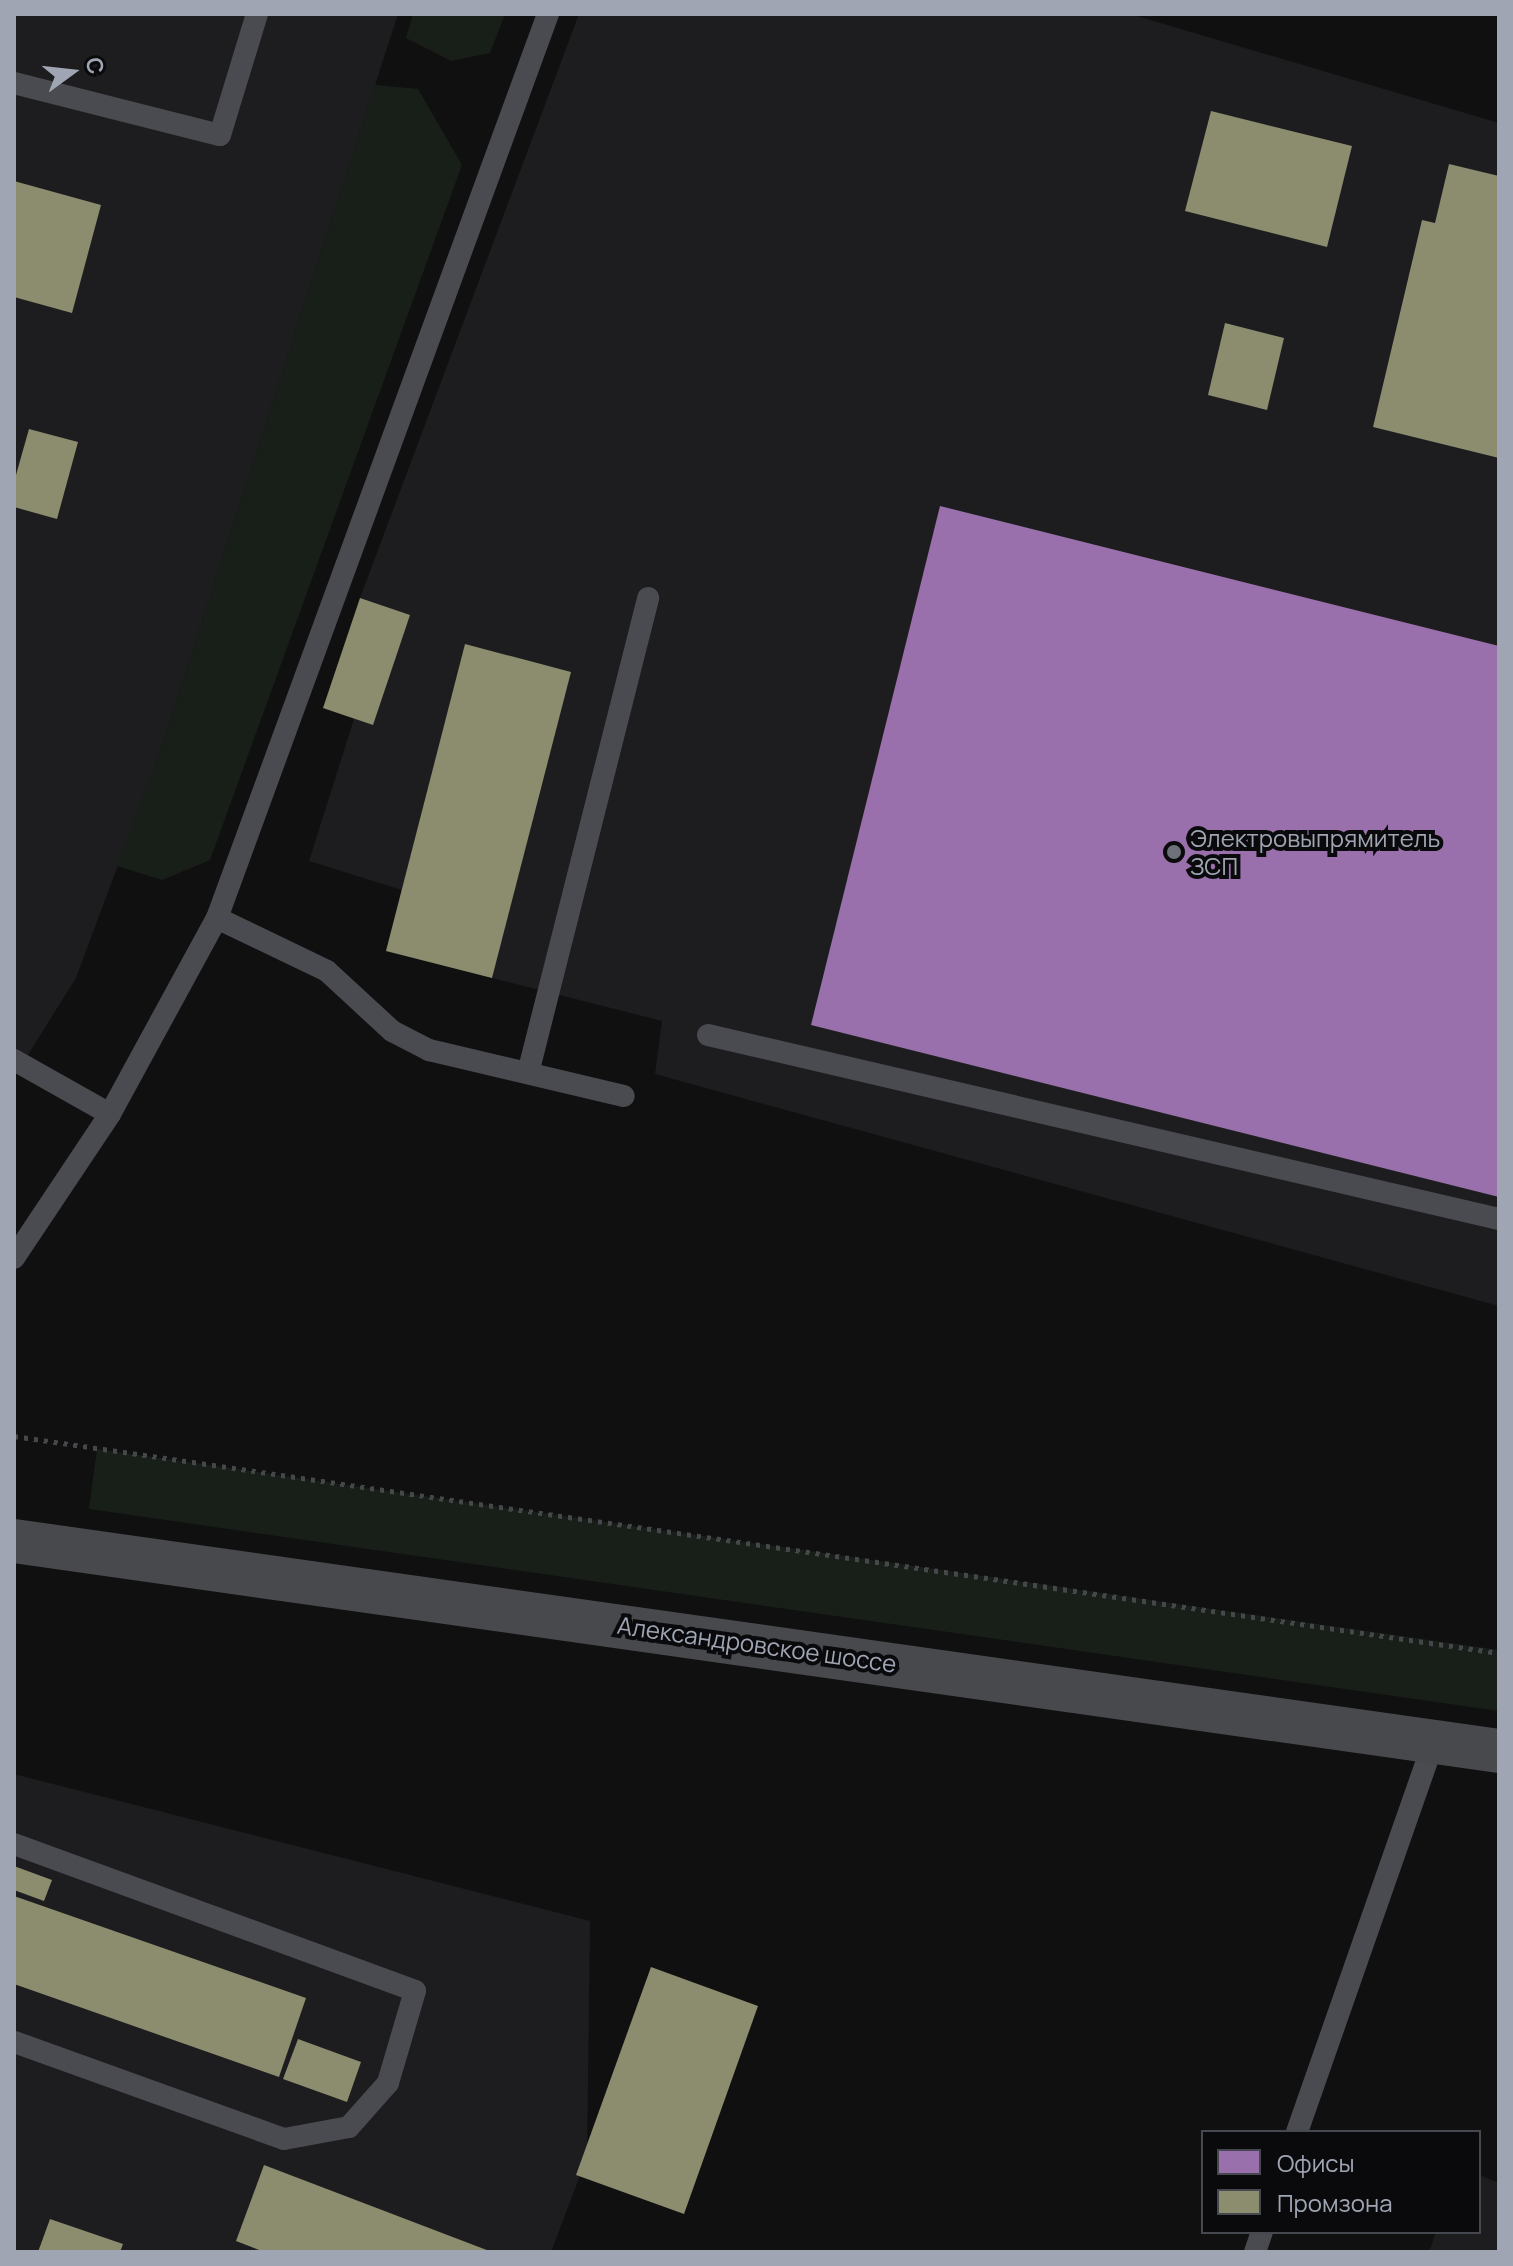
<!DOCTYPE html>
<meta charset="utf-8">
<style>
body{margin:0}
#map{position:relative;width:1513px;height:2266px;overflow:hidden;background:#101010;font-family:Manrope,sans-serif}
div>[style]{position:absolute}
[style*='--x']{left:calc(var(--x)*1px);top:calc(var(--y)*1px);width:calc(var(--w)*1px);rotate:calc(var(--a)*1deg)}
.built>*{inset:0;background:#1d1d1f}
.green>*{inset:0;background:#181f19}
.offices>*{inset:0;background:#9970ab}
.industry>*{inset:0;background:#8c8c6e}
.path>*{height:5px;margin-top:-2.5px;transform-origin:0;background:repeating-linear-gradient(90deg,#45474b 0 4px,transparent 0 10px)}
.lane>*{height:22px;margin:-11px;padding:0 11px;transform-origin:11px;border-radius:11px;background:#4a4b50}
.secondary>*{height:44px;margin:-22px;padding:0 22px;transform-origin:22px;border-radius:22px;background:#48494d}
.dots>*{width:22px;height:22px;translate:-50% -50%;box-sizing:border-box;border:4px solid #0a0a0c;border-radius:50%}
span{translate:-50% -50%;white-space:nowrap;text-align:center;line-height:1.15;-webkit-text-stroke:8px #0a0a0c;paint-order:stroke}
.poi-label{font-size:24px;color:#9fa5b3}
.left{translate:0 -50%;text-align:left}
.street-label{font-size:24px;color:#9fa5b3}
.frame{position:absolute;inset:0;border:16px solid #9fa5b3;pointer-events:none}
.legend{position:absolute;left:1201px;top:2130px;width:280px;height:104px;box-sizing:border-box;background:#0a0a0c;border:2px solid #46484f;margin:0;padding:10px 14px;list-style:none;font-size:24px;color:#9fa5b3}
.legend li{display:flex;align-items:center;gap:16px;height:40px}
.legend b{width:40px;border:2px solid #46484f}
.north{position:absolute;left:32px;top:32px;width:80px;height:80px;-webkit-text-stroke:6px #0a0a0c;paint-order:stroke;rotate:75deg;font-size:22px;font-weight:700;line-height:32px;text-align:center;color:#9fa5b3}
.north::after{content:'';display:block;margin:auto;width:28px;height:36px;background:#9fa5b3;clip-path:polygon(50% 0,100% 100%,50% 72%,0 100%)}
</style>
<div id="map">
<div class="built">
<div style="clip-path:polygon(14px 14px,398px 14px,161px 749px,76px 978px,14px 1077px)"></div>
<div style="clip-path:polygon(579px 14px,1130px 14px,1499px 123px,1499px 1306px,655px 1074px,662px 1021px,386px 951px,402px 890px,309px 861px,354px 719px,323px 708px,360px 598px)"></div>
<div style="clip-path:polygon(14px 1774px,590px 1921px,587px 2157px,551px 2252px,14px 2252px)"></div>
<div style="clip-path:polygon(1479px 2175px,1499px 2183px,1499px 2252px,1429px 2252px,1436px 2232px,1479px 2232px)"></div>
</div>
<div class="green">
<div style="clip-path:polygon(413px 14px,505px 14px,490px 53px,451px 61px,406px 38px)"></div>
<div style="clip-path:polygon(375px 85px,418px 89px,462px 165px,210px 860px,162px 880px,117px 866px,161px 749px)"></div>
<div style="clip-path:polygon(97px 1449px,1499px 1650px,1499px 1711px,89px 1509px)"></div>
</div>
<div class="offices">
<div style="clip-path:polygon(940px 506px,1499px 646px,1499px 1197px,811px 1025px)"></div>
</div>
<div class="industry">
<div style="clip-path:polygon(1211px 111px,1352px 146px,1327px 247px,1185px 211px)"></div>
<div style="clip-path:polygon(1449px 164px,1499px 176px,1499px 458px,1373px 427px,1422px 220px,1435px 223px)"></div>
<div style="clip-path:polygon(14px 181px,101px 205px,72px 313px,14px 297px)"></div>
<div style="clip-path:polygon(1225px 323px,1284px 338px,1267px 410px,1208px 395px)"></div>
<div style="clip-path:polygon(29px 429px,78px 442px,57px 519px,14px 507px,14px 482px)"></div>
<div style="clip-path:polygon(360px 598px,410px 615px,373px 725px,323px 708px)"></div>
<div style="clip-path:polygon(465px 644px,571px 672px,492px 978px,386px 951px)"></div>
<div style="clip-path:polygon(14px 1866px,52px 1880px,44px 1901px,14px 1890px)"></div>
<div style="clip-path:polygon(14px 1896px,306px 1998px,279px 2077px,14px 1984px)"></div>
<div style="clip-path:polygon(651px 1967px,758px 2006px,684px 2214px,576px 2175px)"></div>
<div style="clip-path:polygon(298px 2039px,361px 2062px,347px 2102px,283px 2079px)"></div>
<div style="clip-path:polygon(264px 2165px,492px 2252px,264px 2252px,236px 2241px)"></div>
<div style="clip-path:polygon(50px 2219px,123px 2244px,120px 2252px,38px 2252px)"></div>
</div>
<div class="path">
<div style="--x:14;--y:1436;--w:1501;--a:8.31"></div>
</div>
<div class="lane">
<div style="--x:14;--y:83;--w:212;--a:14.2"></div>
<div style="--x:220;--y:135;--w:127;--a:-73"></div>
<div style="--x:217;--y:918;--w:122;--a:25.7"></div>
<div style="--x:327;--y:971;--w:88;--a:42.7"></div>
<div style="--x:392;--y:1031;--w:42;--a:27.2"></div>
<div style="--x:429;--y:1050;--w:200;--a:13.3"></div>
<div style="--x:708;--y:1035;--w:812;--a:13.1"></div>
<div style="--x:14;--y:1060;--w:110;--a:29.4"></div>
<div style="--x:528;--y:1073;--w:490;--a:-75.8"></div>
<div style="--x:14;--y:1258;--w:173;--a:-56.3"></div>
<div style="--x:110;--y:1114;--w:223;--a:-61.4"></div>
<div style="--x:217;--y:918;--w:963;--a:-69.89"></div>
<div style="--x:14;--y:1844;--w:427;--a:20.1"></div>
<div style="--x:415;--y:1991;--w:96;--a:106.4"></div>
<div style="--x:388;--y:2083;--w:59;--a:131.6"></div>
<div style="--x:349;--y:2127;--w:66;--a:169.5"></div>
<div style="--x:284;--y:2139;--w:287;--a:-160.2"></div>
<div style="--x:1297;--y:2132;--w:414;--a:-70.7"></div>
<div style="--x:1255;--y:2252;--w:21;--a:-71"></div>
</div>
<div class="secondary">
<div style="--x:14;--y:1541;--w:1500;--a:8.05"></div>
</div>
<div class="dots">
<div style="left:1174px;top:852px;background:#6d717a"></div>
</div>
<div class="poi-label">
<span class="left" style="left:1190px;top:852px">Электровыпрямитель<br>ЗСП</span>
</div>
<div class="street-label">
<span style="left:757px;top:1644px;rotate:8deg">Александровское шоссе</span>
</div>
<div class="frame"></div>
<ul class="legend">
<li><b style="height:22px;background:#9970ab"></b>Офисы</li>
<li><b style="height:22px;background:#8c8c6e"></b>Промзона</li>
</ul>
<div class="north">С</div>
</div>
